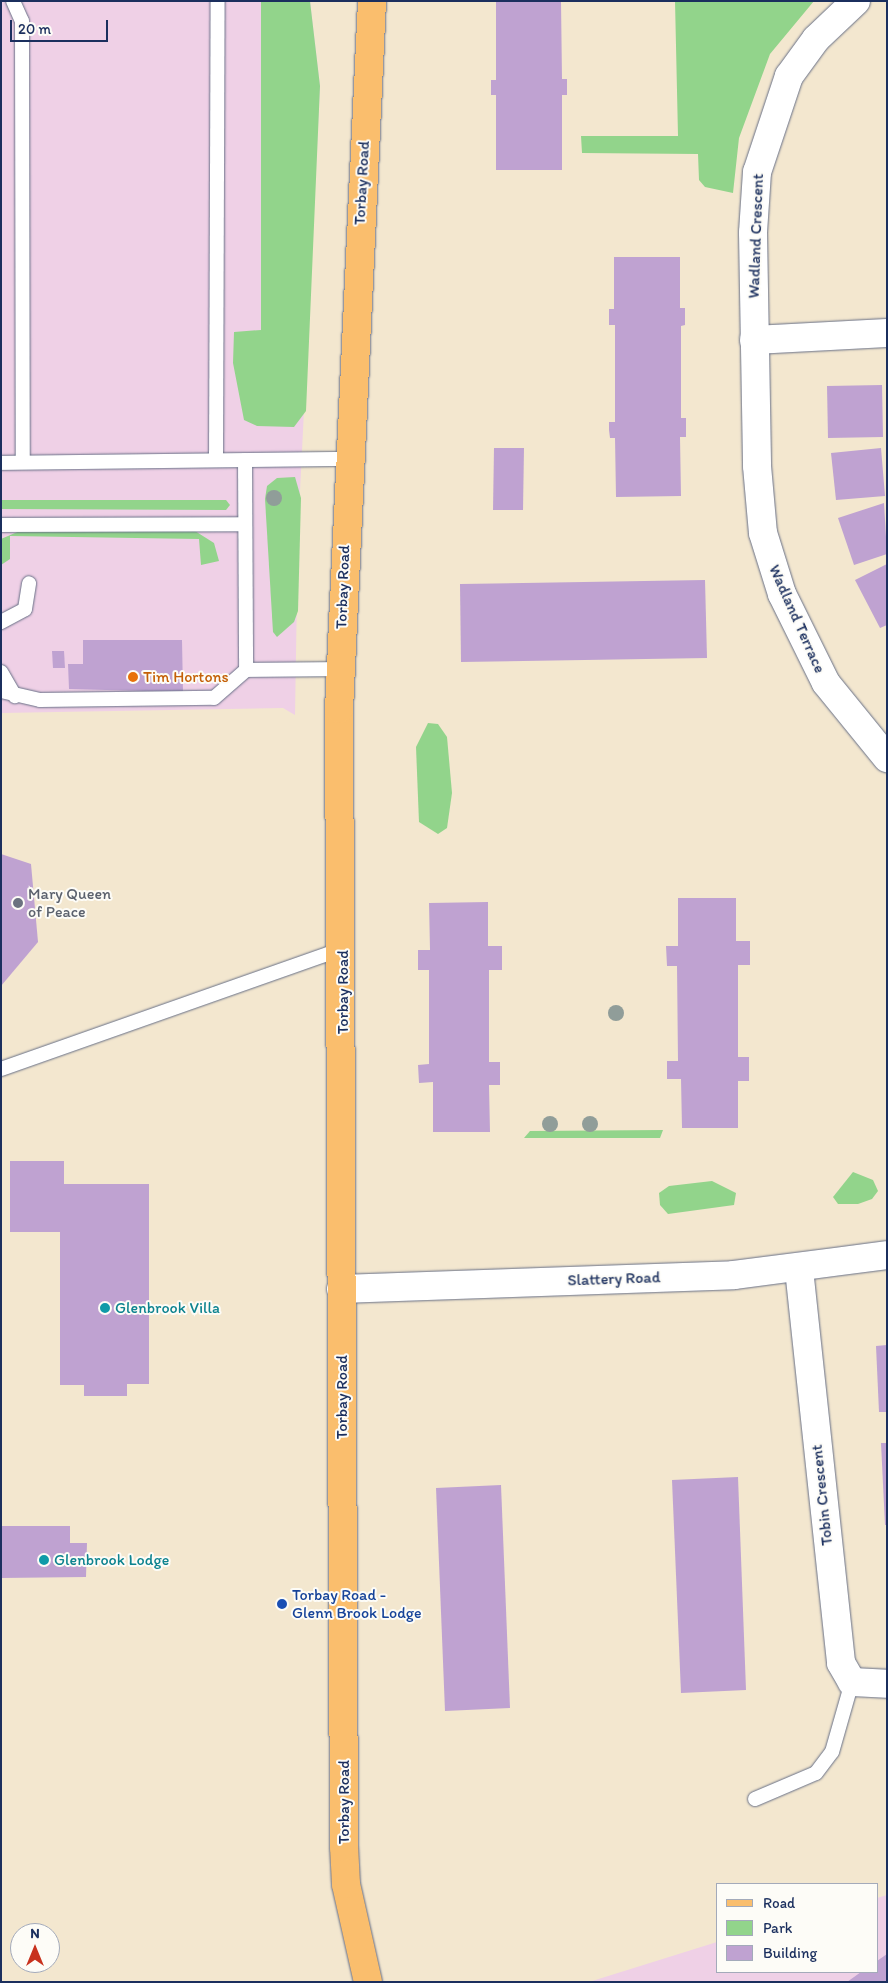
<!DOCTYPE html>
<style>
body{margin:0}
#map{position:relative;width:888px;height:1983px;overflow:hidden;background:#f3e7cf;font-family:Itim,sans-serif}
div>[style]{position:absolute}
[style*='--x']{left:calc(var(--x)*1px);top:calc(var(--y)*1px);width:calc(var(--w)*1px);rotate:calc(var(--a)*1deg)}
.built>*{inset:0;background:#efd0e6}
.green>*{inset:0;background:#92d48b}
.building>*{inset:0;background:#bfa2d1}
.roads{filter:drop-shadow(0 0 1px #676f86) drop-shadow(0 0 1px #676f86)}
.service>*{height:14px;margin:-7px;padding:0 7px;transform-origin:7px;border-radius:7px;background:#fff}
.minor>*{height:28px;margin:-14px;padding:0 14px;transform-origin:14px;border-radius:14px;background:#fff}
.primary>*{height:28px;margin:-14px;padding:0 14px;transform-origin:14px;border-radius:14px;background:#fabe6d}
.trees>*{width:16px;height:16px;margin:-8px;border-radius:50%;background:#909d99}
.dots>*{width:14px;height:14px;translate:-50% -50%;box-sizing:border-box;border:2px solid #fdfcf7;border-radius:50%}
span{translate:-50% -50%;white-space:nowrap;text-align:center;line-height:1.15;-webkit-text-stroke:4px #fdfcf7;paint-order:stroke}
.street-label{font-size:16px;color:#1b2f5e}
.food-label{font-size:16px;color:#c56008}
.left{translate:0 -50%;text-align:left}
.worship-label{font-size:16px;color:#5b616d}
.culture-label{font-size:16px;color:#0d838f}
.transit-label{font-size:16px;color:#164399}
.frame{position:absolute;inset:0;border:2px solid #1b2f5e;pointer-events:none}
.legend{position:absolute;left:716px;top:1883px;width:162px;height:90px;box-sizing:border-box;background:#fdfcf7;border:1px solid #a3aaba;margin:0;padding:6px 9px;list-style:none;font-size:15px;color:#1b2f5e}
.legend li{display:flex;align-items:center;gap:10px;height:25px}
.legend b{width:25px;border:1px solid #a3aaba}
.north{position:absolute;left:10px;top:1923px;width:50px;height:50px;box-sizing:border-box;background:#fdfcf7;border:1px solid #a3aaba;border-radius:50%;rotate:0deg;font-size:14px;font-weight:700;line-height:20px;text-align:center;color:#1b2f5e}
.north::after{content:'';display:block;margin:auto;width:18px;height:22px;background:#c8321e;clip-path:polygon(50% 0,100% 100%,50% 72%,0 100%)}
.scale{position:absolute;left:10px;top:20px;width:98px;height:22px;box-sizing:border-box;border:2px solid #1b2f5e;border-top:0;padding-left:6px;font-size:15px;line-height:18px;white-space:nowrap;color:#1b2f5e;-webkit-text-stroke:4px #fdfcf7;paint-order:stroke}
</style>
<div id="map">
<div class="built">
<div style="clip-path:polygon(1px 1px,310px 1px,320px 86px,298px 532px,295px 715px,283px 708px,1px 713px)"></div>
<div style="clip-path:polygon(887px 1895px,887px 1982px,589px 1982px,717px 1942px,717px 1972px,877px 1972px,877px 1898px)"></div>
</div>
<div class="green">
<div style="clip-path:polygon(261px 1px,310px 1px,320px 86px,306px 411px,294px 427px,257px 426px,244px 420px,233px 363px,234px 332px,261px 330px)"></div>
<div style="clip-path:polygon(675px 1px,814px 1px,770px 54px,739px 138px,733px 193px,705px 187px,699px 180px,698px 154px,582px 153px,581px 136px,678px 136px)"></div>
<div style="clip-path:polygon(295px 477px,301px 498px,298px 611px,294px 622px,277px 637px,273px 632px,265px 499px,267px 486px,277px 478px)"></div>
<div style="clip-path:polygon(1px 500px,226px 500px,230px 505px,226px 510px,1px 509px)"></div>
<div style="clip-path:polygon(22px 530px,195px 531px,214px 543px,219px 561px,201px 565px,199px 539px,10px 536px,10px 559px,1px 565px,1px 539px)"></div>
<div style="clip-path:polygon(428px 723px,438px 724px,447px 737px,452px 793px,447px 828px,438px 834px,419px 822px,416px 747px)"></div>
<div style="clip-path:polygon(663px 1130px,660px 1138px,524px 1138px,530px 1131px)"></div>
<div style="clip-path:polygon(853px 1172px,873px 1180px,878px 1191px,872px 1199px,858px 1204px,838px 1204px,833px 1197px)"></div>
<div style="clip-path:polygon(712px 1181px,736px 1193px,734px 1205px,668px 1214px,660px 1205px,659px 1193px,669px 1186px)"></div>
</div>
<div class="building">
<div style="clip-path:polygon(496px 1px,561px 1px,562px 79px,567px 79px,567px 95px,562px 95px,562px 170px,496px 170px,496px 95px,491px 95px,491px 80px,496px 80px)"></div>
<div style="clip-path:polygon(614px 257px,680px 257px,680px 308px,685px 308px,685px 325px,681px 326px,681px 418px,686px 418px,686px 437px,680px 437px,681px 496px,616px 497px,615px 438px,610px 438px,609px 430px,609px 422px,615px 422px,615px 325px,609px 325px,609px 309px,614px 309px)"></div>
<div style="clip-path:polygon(882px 385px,883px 437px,828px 438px,827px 386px)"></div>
<div style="clip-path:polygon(494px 448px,524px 448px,523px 510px,493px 510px)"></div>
<div style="clip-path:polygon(881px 448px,885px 496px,836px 500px,831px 453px)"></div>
<div style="clip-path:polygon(884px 503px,887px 554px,854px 565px,838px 518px)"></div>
<div style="clip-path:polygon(887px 564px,887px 625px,880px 628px,855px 580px)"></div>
<div style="clip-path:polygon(705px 580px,707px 658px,461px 662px,460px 584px)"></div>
<div style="clip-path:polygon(83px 640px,182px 640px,183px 692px,69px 689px,68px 664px,83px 664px)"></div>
<div style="clip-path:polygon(52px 651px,64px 651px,65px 668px,53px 668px)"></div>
<div style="clip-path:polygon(1px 854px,31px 864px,38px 942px,1px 986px)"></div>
<div style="clip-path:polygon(678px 898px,736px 898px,736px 941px,750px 941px,750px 965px,738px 965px,738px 1057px,749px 1057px,749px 1081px,738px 1081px,738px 1128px,682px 1128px,681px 1079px,667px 1079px,667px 1061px,678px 1061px,677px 966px,667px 966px,666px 946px,678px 946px)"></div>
<div style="clip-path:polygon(488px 902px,488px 946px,502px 946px,502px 970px,489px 970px,489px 1062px,500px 1062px,500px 1085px,489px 1085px,490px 1132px,433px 1132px,433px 1082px,419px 1083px,418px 1065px,429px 1064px,429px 970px,418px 970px,418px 950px,430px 950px,429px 903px)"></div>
<div style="clip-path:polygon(10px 1161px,64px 1161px,64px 1184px,149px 1184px,149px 1384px,127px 1384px,127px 1396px,84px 1396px,84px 1385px,60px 1385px,60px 1232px,10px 1232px)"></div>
<div style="clip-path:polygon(887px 1345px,887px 1412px,879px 1412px,876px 1346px)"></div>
<div style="clip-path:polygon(881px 1443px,887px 1443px,887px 1525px,885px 1525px)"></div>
<div style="clip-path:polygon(738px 1477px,746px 1690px,681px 1693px,672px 1480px)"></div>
<div style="clip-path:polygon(501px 1485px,510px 1708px,445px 1711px,436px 1488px)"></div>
<div style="clip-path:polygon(1px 1526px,70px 1526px,70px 1543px,87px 1543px,86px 1577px,1px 1578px)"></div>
<div style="clip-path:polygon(887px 1954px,887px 1982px,847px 1982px,861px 1972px,877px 1972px,877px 1961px)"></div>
</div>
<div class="roads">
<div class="service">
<div style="--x:13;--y:1;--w:22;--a:66"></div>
<div style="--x:22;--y:21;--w:441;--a:89.9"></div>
<div style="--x:216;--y:460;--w:459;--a:-89.8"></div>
<div style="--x:245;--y:460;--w:210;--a:89.7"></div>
<div style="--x:246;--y:670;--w:94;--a:-0.6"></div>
<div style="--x:1;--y:463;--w:347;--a:-0.7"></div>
<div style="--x:1;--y:525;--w:243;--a:-0.2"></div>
<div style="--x:1;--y:622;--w:27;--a:-28"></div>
<div style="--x:25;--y:609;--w:26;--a:-81"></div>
<div style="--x:1;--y:672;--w:28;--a:60"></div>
<div style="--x:1;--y:691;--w:40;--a:13"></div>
<div style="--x:40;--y:700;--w:174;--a:-0.7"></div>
<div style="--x:214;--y:698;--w:43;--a:-41.2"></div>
<div style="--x:1;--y:1069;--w:361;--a:-19.4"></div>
<div style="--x:755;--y:1799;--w:66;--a:-23.1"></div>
<div style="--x:816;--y:1773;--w:26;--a:-53"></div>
<div style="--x:832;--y:1752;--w:73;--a:-74.1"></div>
</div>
<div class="minor">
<div style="--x:856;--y:1;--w:55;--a:136.5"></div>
<div style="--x:816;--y:39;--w:46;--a:126.1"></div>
<div style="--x:789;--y:76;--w:101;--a:108.4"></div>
<div style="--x:757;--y:172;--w:61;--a:93.8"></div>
<div style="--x:753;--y:233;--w:233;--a:89"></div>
<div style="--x:757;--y:466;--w:67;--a:84.9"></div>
<div style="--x:763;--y:533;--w:64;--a:72.7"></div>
<div style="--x:782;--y:594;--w:99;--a:63.7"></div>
<div style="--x:826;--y:683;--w:97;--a:50.9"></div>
<div style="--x:754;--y:340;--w:133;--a:-3"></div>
<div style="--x:799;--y:1269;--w:396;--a:83.9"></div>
<div style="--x:841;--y:1663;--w:22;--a:60"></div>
<div style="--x:852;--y:1682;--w:35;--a:3"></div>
<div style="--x:341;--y:1289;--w:393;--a:-2"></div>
<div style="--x:734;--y:1275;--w:154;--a:-7.4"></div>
</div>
<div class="primary">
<div style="--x:368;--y:1982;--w:100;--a:-102.7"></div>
<div style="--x:346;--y:1884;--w:37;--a:-93"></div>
<div style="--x:344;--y:1847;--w:1138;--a:-90.25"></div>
<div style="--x:339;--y:709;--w:709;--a:-87.33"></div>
</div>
</div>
<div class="trees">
<div style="left:274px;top:498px"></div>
<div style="left:616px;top:1013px"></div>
<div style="left:550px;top:1124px"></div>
<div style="left:590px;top:1124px"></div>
</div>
<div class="dots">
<div style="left:133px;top:677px;background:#e8710a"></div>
<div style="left:18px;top:903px;background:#6b7280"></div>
<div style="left:105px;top:1308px;background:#0f9aa8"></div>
<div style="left:44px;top:1560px;background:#0f9aa8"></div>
<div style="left:282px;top:1604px;background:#1a4fb4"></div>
</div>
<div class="street-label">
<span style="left:362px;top:183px;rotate:-87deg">Torbay Road</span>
<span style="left:756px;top:236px;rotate:-88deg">Wadland Crescent</span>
<span style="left:343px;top:587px;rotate:-88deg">Torbay Road</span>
<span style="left:797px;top:619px;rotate:66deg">Wadland Terrace</span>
<span style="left:343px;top:992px;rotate:-90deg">Torbay Road</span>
<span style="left:614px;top:1279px;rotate:-2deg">Slattery Road</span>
<span style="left:342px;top:1397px;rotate:-90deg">Torbay Road</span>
<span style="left:822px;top:1495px;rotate:-96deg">Tobin Crescent</span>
<span style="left:344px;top:1802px;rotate:-90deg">Torbay Road</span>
</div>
<div class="food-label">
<span class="left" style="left:143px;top:677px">Tim Hortons</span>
</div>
<div class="worship-label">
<span class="left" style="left:28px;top:903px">Mary Queen<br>of Peace</span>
</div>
<div class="culture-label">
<span class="left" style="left:115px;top:1308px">Glenbrook Villa</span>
<span class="left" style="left:54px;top:1560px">Glenbrook Lodge</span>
</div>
<div class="transit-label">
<span class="left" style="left:292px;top:1604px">Torbay Road -<br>Glenn Brook Lodge</span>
</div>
<div class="frame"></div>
<ul class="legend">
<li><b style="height:6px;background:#fabe6d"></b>Road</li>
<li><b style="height:14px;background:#92d48b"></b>Park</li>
<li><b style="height:14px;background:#bfa2d1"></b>Building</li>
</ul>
<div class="north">N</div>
<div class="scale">20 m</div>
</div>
